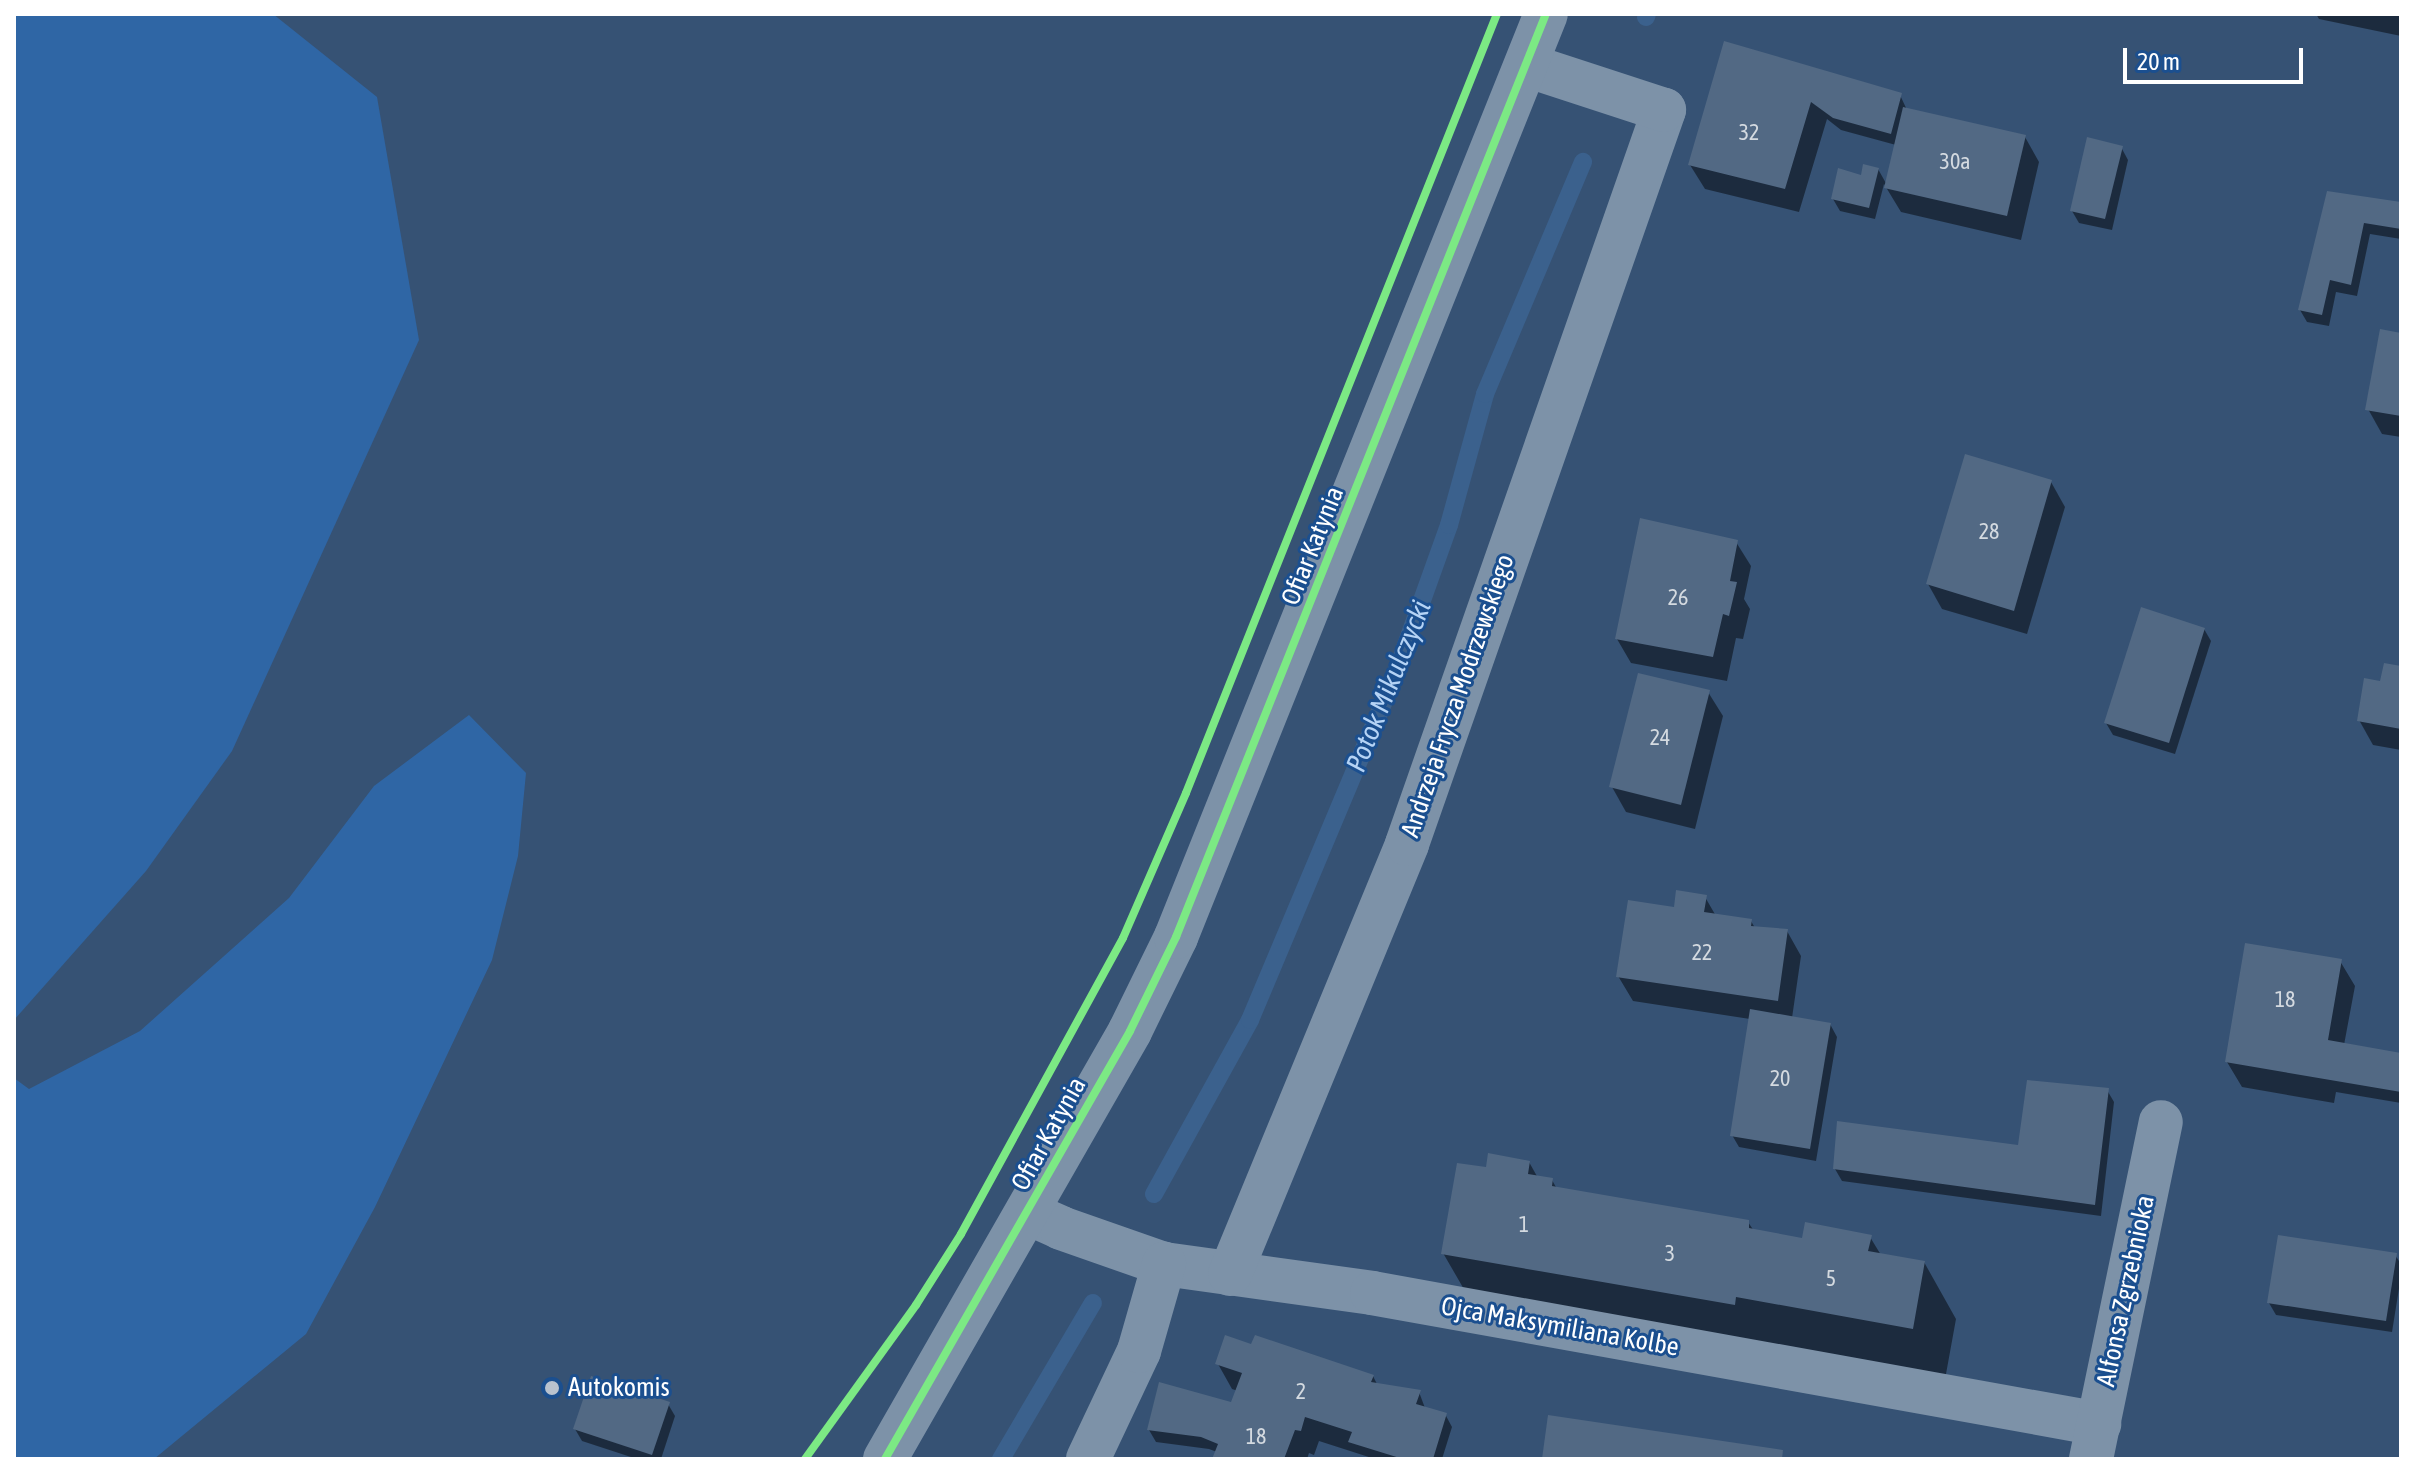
<!DOCTYPE html>
<style>
body{margin:0}
#map{position:relative;width:2415px;height:1473px;overflow:hidden;background:#365274;font-family:"Asap Condensed",sans-serif}
div>[style]{position:absolute}
[style*='--x']{left:calc(var(--x)*1px);top:calc(var(--y)*1px);width:calc(var(--w)*1px);rotate:calc(var(--a)*1deg)}
.green>*{inset:0;background:#2f66a5}
.shadow>*{inset:0;background:#0007}
.stream>*{height:18px;margin:-9px;padding:0 9px;transform-origin:9px;border-radius:9px;background:#3b618d}
.building>*{inset:0;background:#526984}
.minor>*{height:44px;margin:-22px;padding:0 22px;transform-origin:22px;border-radius:22px;background:#7d92a8}
.cycleway>*{height:8px;margin:-4px;padding:0 4px;transform-origin:4px;border-radius:4px;background:#7ce984}
.dots>*{width:22px;height:22px;translate:-50% -50%;box-sizing:border-box;border:4px solid #1b4f8f;border-radius:50%}
span{translate:-50% -50%;white-space:nowrap;text-align:center;line-height:1.15;-webkit-text-stroke:6px #1b4f8f;paint-order:stroke}
.number-label{font-size:22px;color:#d4dae0}
.number-label span{-webkit-text-stroke-width:0}
.street-label{font-size:26px;color:#fff}
.poi-label{font-size:26px;color:#fff}
.left{translate:0 -50%;text-align:left}
.water-label{font-size:28px;color:#b5d3f5;font-style:italic}
.frame{position:absolute;inset:0;border:16px solid #fff;pointer-events:none}
.scale{position:absolute;left:2123px;top:48px;width:180px;height:36px;box-sizing:border-box;border:4px solid #fff;border-top:0;padding-left:10px;font-size:24px;line-height:28px;white-space:nowrap;color:#fff;-webkit-text-stroke:6px #1b4f8f;paint-order:stroke}
</style>
<div id="map">
<div class="green">
<div style="clip-path:polygon(14px 14px,273px 14px,377px 97px,419px 340px,232px 751px,146px 871px,14px 1020px)"></div>
<div style="clip-path:polygon(469px 715px,526px 773px,518px 856px,492px 960px,375px 1207px,306px 1334px,154px 1459px,14px 1459px,14px 1078px,29px 1089px,140px 1031px,289px 898px,374px 786px)"></div>
</div>
<div class="shadow">
<div style="clip-path:polygon(2316px 14px,2401px 14px,2401px 36px,2319px 19px)"></div>
<div style="clip-path:polygon(1726px 44px,1900px 95px,1907px 110px,2025px 137px,2039px 162px,2021px 240px,1901px 212px,1884px 184px,1875px 219px,1840px 211px,1833px 199px,1862px 177px,1878px 169px,1887px 185px,1896px 145px,1841px 130px,1827px 119px,1799px 212px,1705px 189px,1690px 165px)"></div>
<div style="clip-path:polygon(2121px 147px,2128px 160px,2112px 230px,2079px 223px,2072px 211px)"></div>
<div style="clip-path:polygon(2328px 193px,2401px 205px,2401px 239px,2370px 234px,2357px 296px,2336px 292px,2329px 326px,2307px 322px,2300px 310px)"></div>
<div style="clip-path:polygon(2401px 335px,2401px 437px,2382px 434px,2368px 409px)"></div>
<div style="clip-path:polygon(2051px 482px,2065px 507px,2027px 634px,1942px 609px,1928px 584px)"></div>
<div style="clip-path:polygon(1736px 542px,1751px 566px,1744px 599px,1750px 609px,1743px 639px,1736px 638px,1727px 681px,1631px 663px,1617px 639px)"></div>
<div style="clip-path:polygon(2204px 629px,2211px 641px,2175px 754px,2113px 735px,2106px 723px)"></div>
<div style="clip-path:polygon(2401px 668px,2401px 750px,2373px 745px,2359px 720px,2382px 683px)"></div>
<div style="clip-path:polygon(1708px 692px,1723px 716px,1695px 829px,1626px 812px,1612px 787px)"></div>
<div style="clip-path:polygon(1705px 897px,1716px 916px,1751px 921px,1755px 928px,1787px 931px,1801px 956px,1792px 1018px,1830px 1024px,1837px 1037px,1816px 1161px,1739px 1147px,1732px 1135px,1750px 1019px,1633px 1001px,1618px 976px,1675px 909px)"></div>
<div style="clip-path:polygon(2340px 961px,2355px 986px,2344px 1045px,2401px 1055px,2401px 1103px,2336px 1092px,2334px 1103px,2242px 1087px,2227px 1062px)"></div>
<div style="clip-path:polygon(2107px 1090px,2114px 1102px,2101px 1216px,1842px 1181px,1835px 1169px,2020px 1147px)"></div>
<div style="clip-path:polygon(1529px 1162px,1538px 1178px,1552px 1180px,1557px 1189px,1748px 1222px,1754px 1231px,1804px 1241px,1870px 1237px,1881px 1255px,1924px 1262px,1956px 1319px,1944px 1385px,1476px 1310px,1443px 1253px,1487px 1169px)"></div>
<div style="clip-path:polygon(2395px 1255px,2401px 1264px,2401px 1276px,2392px 1332px,2276px 1315px,2269px 1303px)"></div>
<div style="clip-path:polygon(1218px 1364px,1373px 1376px,1378px 1386px,1419px 1392px,1425px 1408px,1445px 1414px,1452px 1427px,1442px 1459px,1375px 1459px,1319px 1441px,1314px 1455px,1309px 1453px,1307px 1459px,1214px 1459px,1217px 1452px,1209px 1449px,1156px 1442px,1149px 1430px,1232px 1407px,1238px 1391px,1232px 1389px)"></div>
<div style="clip-path:polygon(668px 1404px,675px 1416px,661px 1459px,637px 1459px,582px 1441px,575px 1429px)"></div>
</div>
<div class="stream">
<div style="--x:1646;--y:17;--w:3;--a:-72"></div>
<div style="--x:1154;--y:1194;--w:199;--a:-61.1"></div>
<div style="--x:1250;--y:1020;--w:376;--a:-67.2"></div>
<div style="--x:1396;--y:673;--w:157;--a:-70.3"></div>
<div style="--x:1449;--y:525;--w:136;--a:-74.6"></div>
<div style="--x:1485;--y:394;--w:252;--a:-67.1"></div>
<div style="--x:1001;--y:1459;--w:181;--a:-59.5"></div>
</div>
<div class="building">
<div style="clip-path:polygon(1724px 41px,1902px 93px,1891px 134px,1833px 118px,1811px 102px,1785px 189px,1688px 165px)"></div>
<div style="clip-path:polygon(1903px 107px,2026px 135px,2007px 216px,1884px 188px)"></div>
<div style="clip-path:polygon(2087px 137px,2123px 146px,2105px 219px,2070px 211px)"></div>
<div style="clip-path:polygon(1863px 164px,1879px 168px,1869px 208px,1831px 199px,1838px 168px,1861px 175px)"></div>
<div style="clip-path:polygon(2327px 191px,2401px 202px,2401px 229px,2364px 223px,2351px 285px,2330px 280px,2322px 315px,2298px 310px)"></div>
<div style="clip-path:polygon(2380px 329px,2401px 333px,2401px 416px,2365px 410px)"></div>
<div style="clip-path:polygon(1965px 454px,2052px 480px,2014px 611px,1926px 584px)"></div>
<div style="clip-path:polygon(1640px 518px,1738px 540px,1730px 581px,1737px 582px,1729px 616px,1723px 614px,1713px 657px,1615px 639px)"></div>
<div style="clip-path:polygon(2141px 607px,2205px 628px,2169px 743px,2104px 723px)"></div>
<div style="clip-path:polygon(2384px 663px,2401px 666px,2401px 729px,2357px 721px,2364px 678px,2380px 681px)"></div>
<div style="clip-path:polygon(1638px 673px,1710px 690px,1681px 805px,1609px 787px)"></div>
<div style="clip-path:polygon(1676px 890px,1707px 895px,1704px 912px,1752px 919px,1751px 926px,1788px 929px,1778px 1001px,1616px 977px,1628px 900px,1674px 907px)"></div>
<div style="clip-path:polygon(2245px 943px,2342px 959px,2328px 1040px,2401px 1053px,2401px 1092px,2225px 1062px)"></div>
<div style="clip-path:polygon(1750px 1009px,1831px 1023px,1810px 1149px,1730px 1136px)"></div>
<div style="clip-path:polygon(2027px 1080px,2109px 1088px,2095px 1205px,1833px 1169px,1837px 1121px,2018px 1145px)"></div>
<div style="clip-path:polygon(1488px 1153px,1530px 1161px,1528px 1174px,1553px 1178px,1552px 1186px,1749px 1220px,1749px 1228px,1802px 1238px,1805px 1222px,1872px 1235px,1868px 1251px,1925px 1261px,1913px 1329px,1736px 1297px,1735px 1305px,1441px 1254px,1457px 1163px,1486px 1167px)"></div>
<div style="clip-path:polygon(2278px 1235px,2397px 1253px,2386px 1321px,2267px 1303px)"></div>
<div style="clip-path:polygon(1225px 1335px,1251px 1344px,1255px 1335px,1374px 1375px,1371px 1382px,1421px 1390px,1416px 1404px,1447px 1413px,1433px 1459px,1403px 1459px,1348px 1442px,1352px 1432px,1305px 1417px,1301px 1431px,1295px 1430px,1284px 1459px,1212px 1459px,1218px 1444px,1201px 1437px,1147px 1430px,1159px 1382px,1231px 1402px,1242px 1373px,1215px 1364px)"></div>
<div style="clip-path:polygon(591px 1376px,670px 1402px,652px 1455px,573px 1429px)"></div>
<div style="clip-path:polygon(1548px 1415px,1783px 1450px,1782px 1459px,1542px 1459px)"></div>
</div>
<div class="minor">
<div style="--x:1028;--y:1213;--w:36;--a:24"></div>
<div style="--x:1061;--y:1228;--w:109;--a:19.3"></div>
<div style="--x:1164;--y:1264;--w:210;--a:7.9"></div>
<div style="--x:1372;--y:1293;--w:739;--a:10.21"></div>
<div style="--x:1230;--y:1274;--w:465;--a:-67.6"></div>
<div style="--x:1407;--y:844;--w:778;--a:-70.7"></div>
<div style="--x:1664;--y:110;--w:145;--a:-161.9"></div>
<div style="--x:885;--y:1459;--w:493;--a:-60.2"></div>
<div style="--x:1130;--y:1031;--w:105;--a:-63.9"></div>
<div style="--x:1176;--y:937;--w:994;--a:-68.16"></div>
<div style="--x:1088;--y:1459;--w:119;--a:-64.7"></div>
<div style="--x:1139;--y:1351;--w:91;--a:-74"></div>
<div style="--x:2091;--y:1459;--w:344;--a:-78.3"></div>
</div>
<div class="cycleway">
<div style="--x:805;--y:1459;--w:190;--a:-54.2"></div>
<div style="--x:916;--y:1305;--w:84;--a:-57.6"></div>
<div style="--x:961;--y:1234;--w:337;--a:-61.3"></div>
<div style="--x:1123;--y:938;--w:158;--a:-66.5"></div>
<div style="--x:1186;--y:793;--w:839;--a:-68.24"></div>
<div style="--x:885;--y:1459;--w:493;--a:-60.2"></div>
<div style="--x:1130;--y:1031;--w:105;--a:-63.9"></div>
<div style="--x:1176;--y:937;--w:994;--a:-68.16"></div>
</div>
<div class="dots">
<div style="left:552px;top:1388px;background:#b9c2ce"></div>
</div>
<div class="number-label">
<span style="left:1749px;top:133px">32</span>
<span style="left:1955px;top:162px">30a</span>
<span style="left:1989px;top:532px">28</span>
<span style="left:1678px;top:598px">26</span>
<span style="left:1660px;top:738px">24</span>
<span style="left:1702px;top:953px">22</span>
<span style="left:2285px;top:1000px">18</span>
<span style="left:1780px;top:1079px">20</span>
<span style="left:1524px;top:1225px">1</span>
<span style="left:1670px;top:1254px">3</span>
<span style="left:1831px;top:1279px">5</span>
<span style="left:1301px;top:1392px">2</span>
<span style="left:1256px;top:1437px">18</span>
</div>
<div class="street-label">
<span style="left:1313px;top:546px;rotate:-68deg">Ofiar Katynia</span>
<span style="left:1458px;top:696px;rotate:-71deg">Andrzeja Frycza Modrzewskiego</span>
<span style="left:1049px;top:1134px;rotate:-61deg">Ofiar Katynia</span>
<span style="left:2126px;top:1291px;rotate:-78deg">Alfonsa Zgrzebnioka</span>
<span style="left:1560px;top:1327px;rotate:10deg">Ojca Maksymiliana Kolbe</span>
</div>
<div class="poi-label">
<span class="left" style="left:568px;top:1388px">Autokomis</span>
</div>
<div class="water-label">
<span style="left:1388px;top:686px;rotate:-68deg">Potok Mikulczycki</span>
</div>
<div class="frame"></div>
<div class="scale">20 m</div>
</div>
